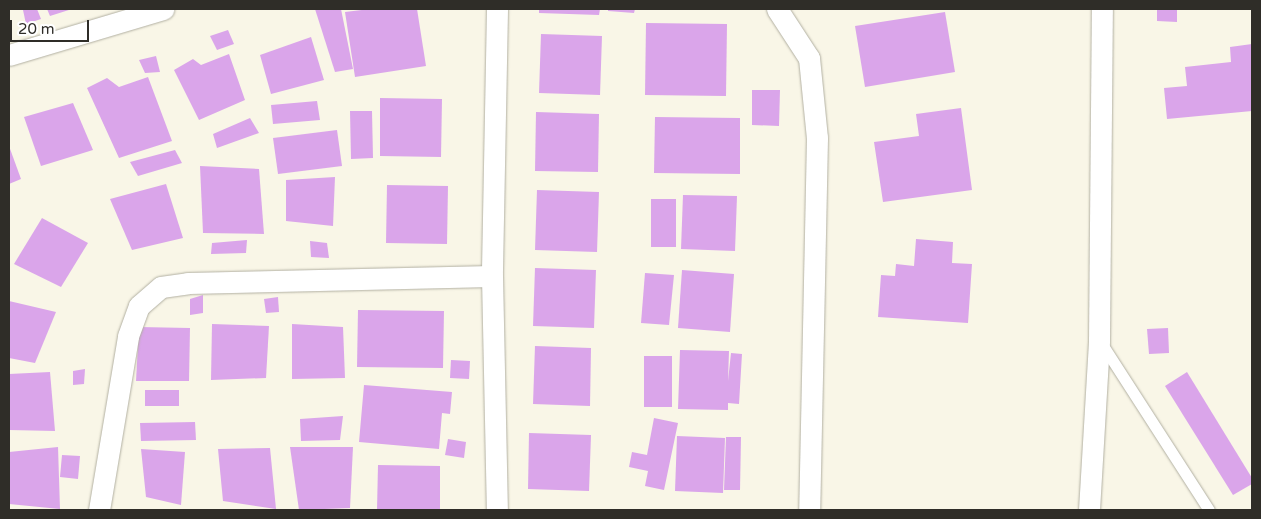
<!DOCTYPE html>
<style>
body{margin:0}
#map{position:relative;width:1261px;height:519px;overflow:hidden;background:#f9f6e7;font-family:"Varela Round",sans-serif}
div>[style]{position:absolute}
[style*='--x']{left:calc(var(--x)*1px);top:calc(var(--y)*1px);width:calc(var(--w)*1px);rotate:calc(var(--a)*1deg)}
.building>*{inset:0;background:#daa5ea}
.roads{filter:drop-shadow(0 0 1px #b2b0a2) drop-shadow(0 0 1px #b2b0a2)}
.service>*{height:11px;margin:-5.5px;padding:0 5.5px;transform-origin:5.5px;border-radius:5.5px;background:#fff}
.minor>*{height:21px;margin:-10.5px;padding:0 10.5px;transform-origin:10.5px;border-radius:10.5px;background:#fff}
span{translate:-50% -50%;white-space:nowrap;text-align:center;line-height:1.15;-webkit-text-stroke:5px #fff;paint-order:stroke}
.frame{position:absolute;inset:0;border:10px solid #2f2d28;pointer-events:none}
.scale{position:absolute;left:10px;top:20px;width:79px;height:22px;box-sizing:border-box;border:2px solid #2f2d28;border-top:0;padding-left:6px;font-size:15px;line-height:18px;white-space:nowrap;color:#2f2d28;-webkit-text-stroke:4px #fff;paint-order:stroke}
</style>
<div id="map">
<div class="building">
<div style="clip-path:polygon(25px 9px,37px 9px,41px 19px,26px 24px,23px 10px)"></div>
<div style="clip-path:polygon(47px 9px,72px 9px,50px 16px)"></div>
<div style="clip-path:polygon(315px 9px,341px 9px,353px 69px,335px 72px)"></div>
<div style="clip-path:polygon(370px 9px,417px 9px,426px 66px,355px 77px,345px 12px)"></div>
<div style="clip-path:polygon(539px 9px,600px 9px,599px 15px,539px 13px)"></div>
<div style="clip-path:polygon(608px 9px,635px 9px,634px 13px,608px 11px)"></div>
<div style="clip-path:polygon(1157px 9px,1177px 9px,1177px 22px,1157px 21px)"></div>
<div style="clip-path:polygon(945px 12px,955px 72px,865px 87px,855px 26px)"></div>
<div style="clip-path:polygon(646px 23px,727px 24px,726px 96px,645px 95px)"></div>
<div style="clip-path:polygon(228px 30px,234px 44px,217px 50px,210px 36px)"></div>
<div style="clip-path:polygon(541px 34px,602px 36px,600px 95px,539px 93px)"></div>
<div style="clip-path:polygon(311px 37px,324px 80px,271px 94px,260px 55px)"></div>
<div style="clip-path:polygon(1252px 44px,1252px 111px,1167px 119px,1164px 88px,1187px 86px,1185px 67px,1231px 62px,1230px 47px)"></div>
<div style="clip-path:polygon(229px 54px,245px 100px,199px 120px,174px 70px,193px 59px,201px 65px)"></div>
<div style="clip-path:polygon(156px 56px,160px 72px,145px 73px,139px 60px)"></div>
<div style="clip-path:polygon(148px 77px,172px 141px,119px 158px,87px 88px,107px 78px,119px 87px)"></div>
<div style="clip-path:polygon(752px 90px,780px 90px,779px 126px,752px 125px)"></div>
<div style="clip-path:polygon(380px 98px,442px 99px,441px 157px,380px 156px)"></div>
<div style="clip-path:polygon(317px 101px,320px 120px,273px 124px,271px 105px)"></div>
<div style="clip-path:polygon(73px 103px,93px 150px,41px 166px,24px 117px)"></div>
<div style="clip-path:polygon(961px 108px,972px 190px,883px 202px,874px 142px,919px 136px,916px 114px)"></div>
<div style="clip-path:polygon(350px 111px,372px 111px,373px 158px,351px 159px)"></div>
<div style="clip-path:polygon(536px 112px,599px 114px,598px 172px,535px 171px)"></div>
<div style="clip-path:polygon(655px 117px,740px 118px,740px 174px,654px 173px)"></div>
<div style="clip-path:polygon(250px 118px,259px 133px,217px 148px,213px 134px)"></div>
<div style="clip-path:polygon(337px 130px,342px 166px,278px 174px,273px 138px)"></div>
<div style="clip-path:polygon(9px 146px,21px 179px,9px 184px)"></div>
<div style="clip-path:polygon(175px 150px,182px 163px,138px 176px,130px 162px)"></div>
<div style="clip-path:polygon(200px 166px,259px 169px,264px 234px,203px 233px)"></div>
<div style="clip-path:polygon(335px 177px,333px 226px,286px 221px,286px 180px)"></div>
<div style="clip-path:polygon(166px 184px,183px 238px,132px 250px,110px 199px)"></div>
<div style="clip-path:polygon(387px 185px,448px 186px,447px 244px,386px 243px)"></div>
<div style="clip-path:polygon(537px 190px,599px 192px,597px 252px,535px 250px)"></div>
<div style="clip-path:polygon(683px 195px,737px 196px,735px 251px,681px 249px)"></div>
<div style="clip-path:polygon(651px 199px,676px 199px,676px 247px,651px 247px)"></div>
<div style="clip-path:polygon(42px 218px,88px 243px,61px 287px,14px 264px)"></div>
<div style="clip-path:polygon(916px 239px,953px 242px,952px 263px,972px 264px,968px 323px,878px 317px,881px 275px,895px 276px,896px 264px,914px 266px)"></div>
<div style="clip-path:polygon(247px 240px,246px 253px,211px 254px,212px 243px)"></div>
<div style="clip-path:polygon(310px 241px,327px 243px,329px 258px,311px 257px)"></div>
<div style="clip-path:polygon(535px 268px,596px 270px,594px 328px,533px 326px)"></div>
<div style="clip-path:polygon(682px 270px,734px 274px,730px 332px,678px 328px)"></div>
<div style="clip-path:polygon(645px 273px,674px 275px,669px 325px,641px 323px)"></div>
<div style="clip-path:polygon(203px 295px,203px 313px,190px 315px,190px 299px)"></div>
<div style="clip-path:polygon(278px 297px,279px 312px,266px 313px,264px 299px)"></div>
<div style="clip-path:polygon(9px 301px,56px 312px,35px 363px,9px 358px)"></div>
<div style="clip-path:polygon(358px 310px,444px 311px,443px 368px,357px 367px)"></div>
<div style="clip-path:polygon(212px 324px,269px 326px,266px 378px,211px 380px)"></div>
<div style="clip-path:polygon(292px 324px,343px 327px,345px 378px,292px 379px)"></div>
<div style="clip-path:polygon(139px 327px,190px 328px,189px 381px,136px 381px)"></div>
<div style="clip-path:polygon(1168px 328px,1169px 353px,1149px 354px,1147px 329px)"></div>
<div style="clip-path:polygon(535px 346px,591px 348px,590px 406px,533px 404px)"></div>
<div style="clip-path:polygon(680px 350px,729px 351px,728px 381px,731px 353px,742px 354px,739px 404px,728px 403px,728px 410px,678px 409px)"></div>
<div style="clip-path:polygon(644px 356px,672px 356px,672px 407px,644px 407px)"></div>
<div style="clip-path:polygon(451px 360px,470px 361px,469px 379px,450px 378px)"></div>
<div style="clip-path:polygon(85px 369px,84px 384px,73px 385px,73px 371px)"></div>
<div style="clip-path:polygon(50px 372px,55px 431px,9px 430px,9px 374px)"></div>
<div style="clip-path:polygon(1187px 372px,1252px 478px,1252px 484px,1233px 495px,1165px 386px)"></div>
<div style="clip-path:polygon(364px 385px,452px 392px,450px 414px,442px 413px,439px 449px,359px 442px)"></div>
<div style="clip-path:polygon(145px 390px,179px 390px,179px 406px,145px 406px)"></div>
<div style="clip-path:polygon(343px 416px,340px 440px,301px 441px,300px 419px)"></div>
<div style="clip-path:polygon(654px 418px,678px 423px,664px 490px,645px 486px,648px 471px,629px 467px,632px 452px,647px 455px)"></div>
<div style="clip-path:polygon(195px 422px,196px 440px,141px 441px,140px 423px)"></div>
<div style="clip-path:polygon(529px 433px,591px 435px,589px 491px,528px 489px)"></div>
<div style="clip-path:polygon(677px 436px,725px 438px,723px 493px,675px 491px)"></div>
<div style="clip-path:polygon(726px 437px,741px 437px,740px 490px,724px 490px)"></div>
<div style="clip-path:polygon(448px 439px,466px 442px,464px 458px,445px 455px)"></div>
<div style="clip-path:polygon(58px 447px,60px 509px,9px 504px,9px 452px)"></div>
<div style="clip-path:polygon(290px 447px,353px 447px,350px 508px,299px 510px)"></div>
<div style="clip-path:polygon(270px 448px,276px 509px,223px 501px,218px 449px)"></div>
<div style="clip-path:polygon(141px 449px,185px 452px,181px 505px,146px 497px)"></div>
<div style="clip-path:polygon(62px 455px,80px 456px,78px 479px,60px 477px)"></div>
<div style="clip-path:polygon(378px 465px,440px 466px,440px 510px,377px 510px)"></div>
</div>
<div class="roads">
<div class="service">
<div style="--x:1100;--y:341;--w:201;--a:57.2"></div>
</div>
<div class="minor">
<div style="--x:497;--y:9;--w:267;--a:91.1"></div>
<div style="--x:492;--y:276;--w:234;--a:88.8"></div>
<div style="--x:777;--y:9;--w:59;--a:56.9"></div>
<div style="--x:809;--y:58;--w:80;--a:84.3"></div>
<div style="--x:817;--y:138;--w:372;--a:91.2"></div>
<div style="--x:9;--y:55;--w:161;--a:-16.6"></div>
<div style="--x:99;--y:510;--w:176;--a:-80.5"></div>
<div style="--x:128;--y:336;--w:32;--a:-70"></div>
<div style="--x:139;--y:306;--w:29;--a:-41"></div>
<div style="--x:161;--y:287;--w:27;--a:-8"></div>
<div style="--x:188;--y:283;--w:304;--a:-1.3"></div>
<div style="--x:1089;--y:510;--w:170;--a:-86.6"></div>
<div style="--x:1099;--y:340;--w:331;--a:-89.5"></div>
</div>
</div>
<div class="frame"></div>
<div class="scale">20 m</div>
</div>
